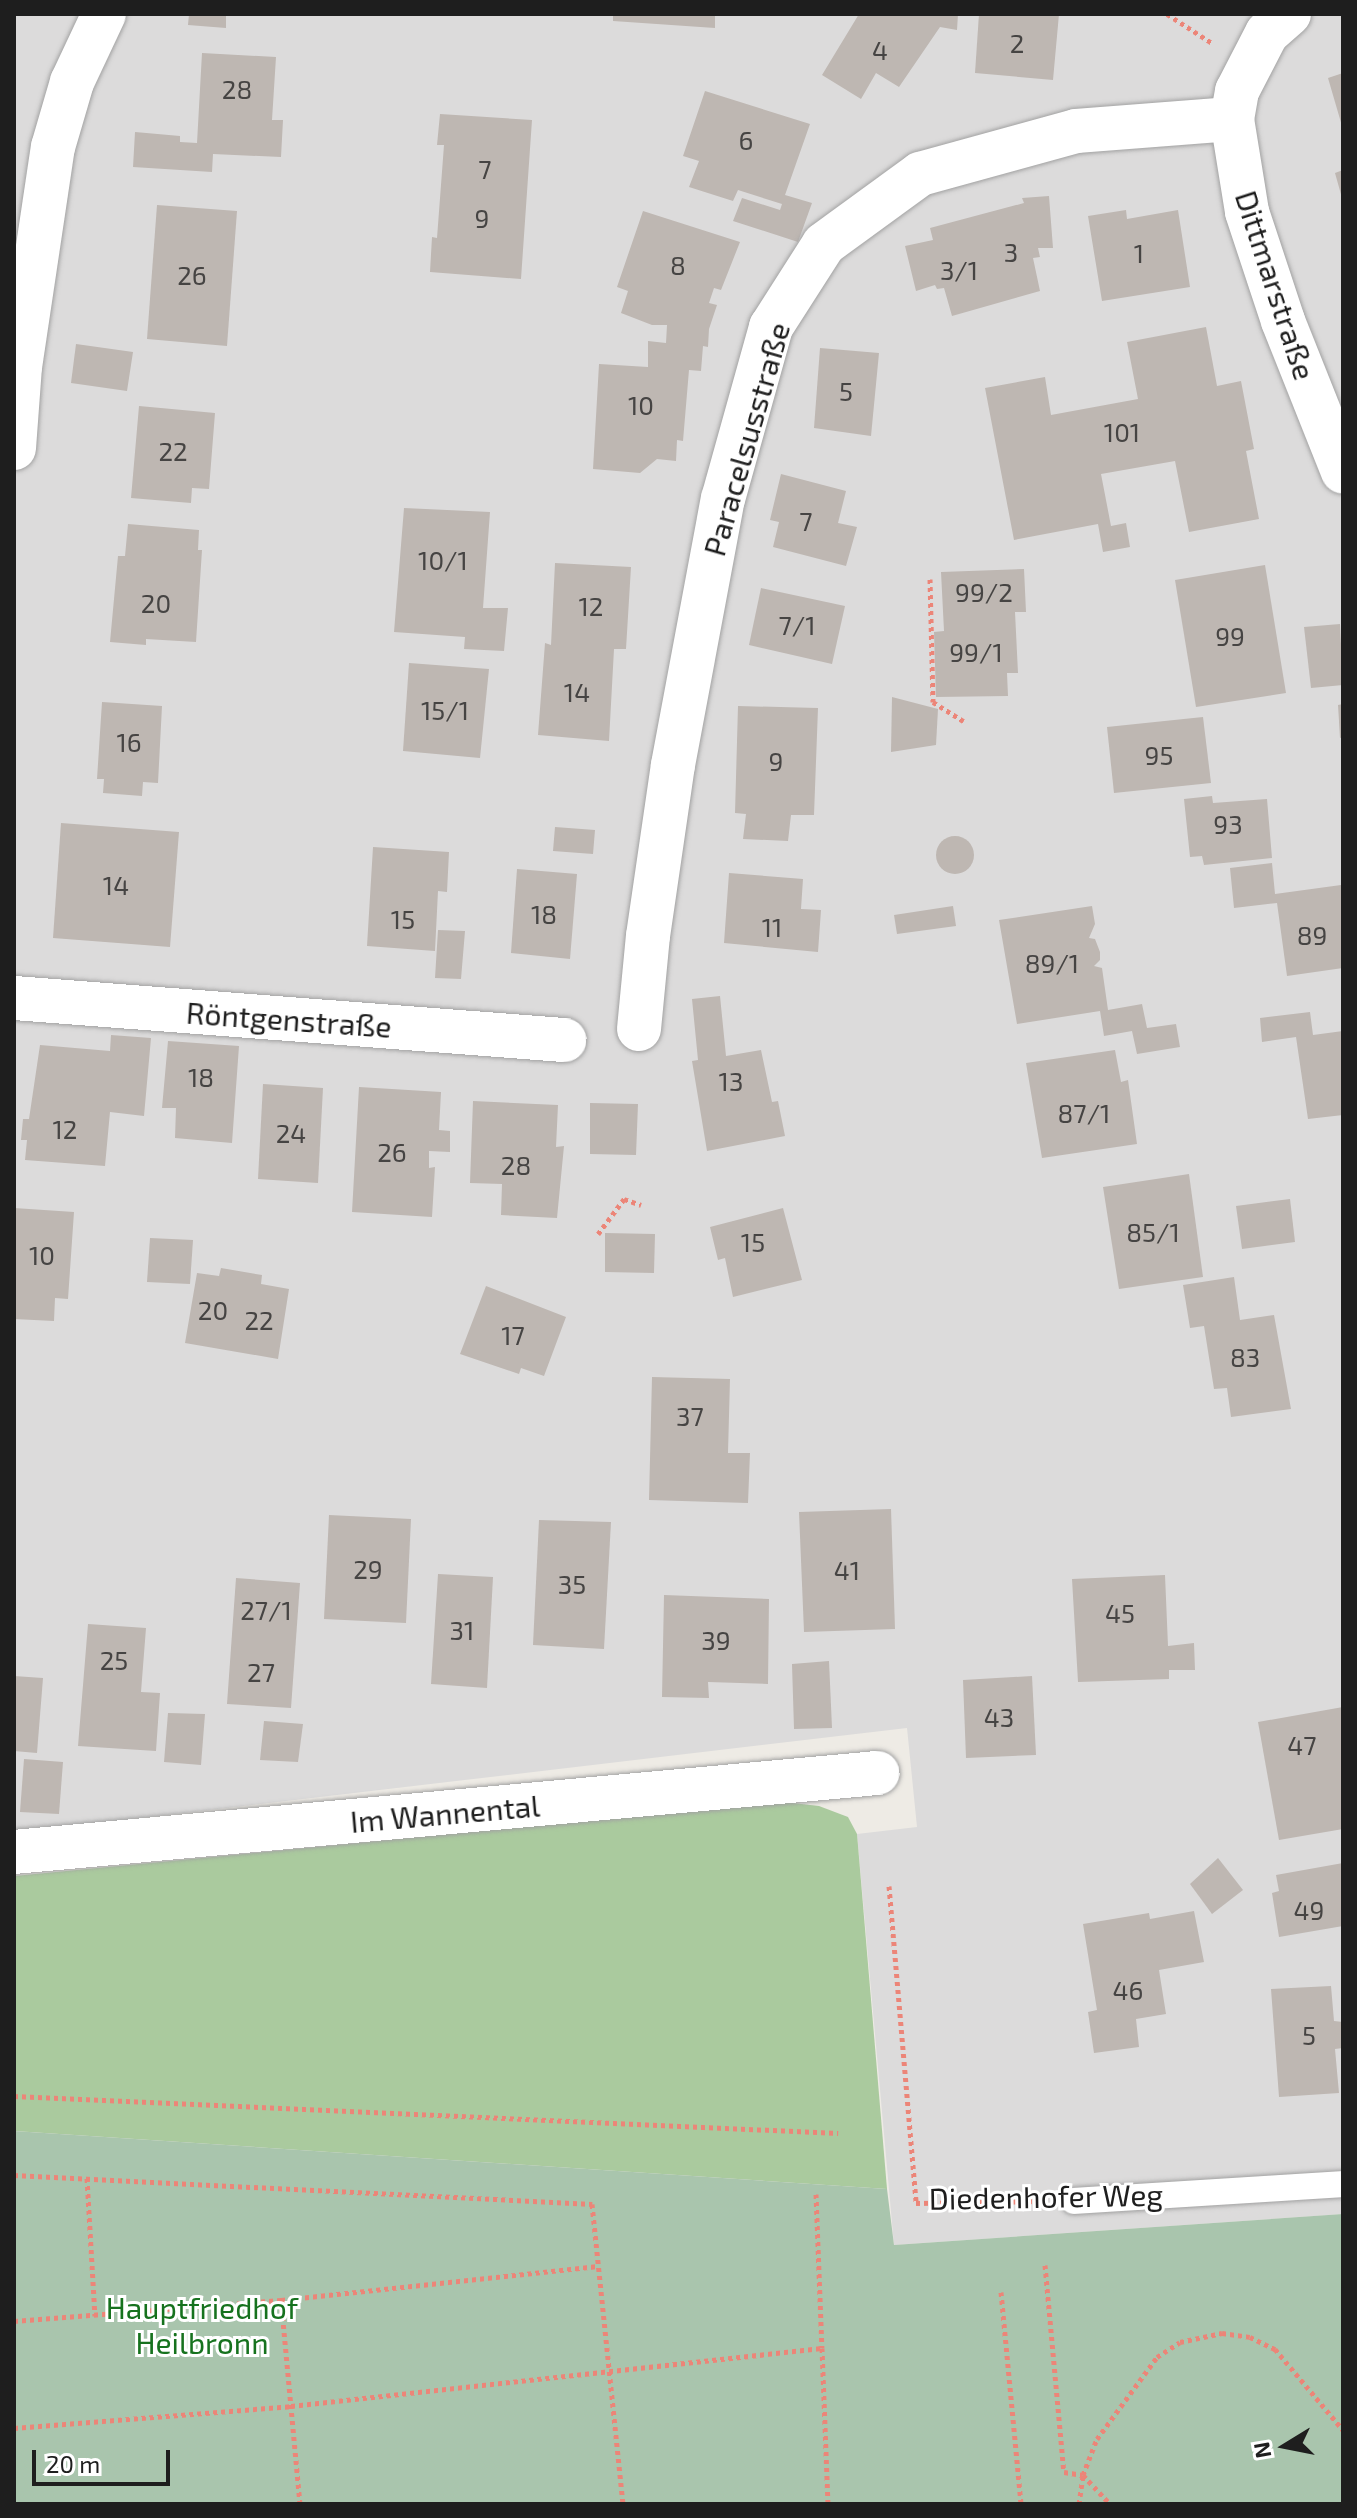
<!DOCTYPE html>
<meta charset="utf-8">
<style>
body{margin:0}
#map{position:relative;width:1357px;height:2518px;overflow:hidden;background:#eeebe5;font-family:"Exo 2",sans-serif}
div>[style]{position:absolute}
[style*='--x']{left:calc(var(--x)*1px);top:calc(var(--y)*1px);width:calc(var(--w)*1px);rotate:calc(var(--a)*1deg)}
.residential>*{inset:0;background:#dcdbdb}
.forest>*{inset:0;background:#aaca9e}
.cemetery>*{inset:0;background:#a9c5ad}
.building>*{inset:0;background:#beb7b2}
.round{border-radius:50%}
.path>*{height:5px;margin-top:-2.5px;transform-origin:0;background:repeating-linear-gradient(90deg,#ec8578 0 4px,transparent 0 8px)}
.roads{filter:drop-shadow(0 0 2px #a2a2a2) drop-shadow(0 0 2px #a2a2a2)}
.lane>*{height:26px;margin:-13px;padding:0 13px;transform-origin:13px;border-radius:13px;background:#fff}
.street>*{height:44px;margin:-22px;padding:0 22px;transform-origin:22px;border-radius:22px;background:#fff}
span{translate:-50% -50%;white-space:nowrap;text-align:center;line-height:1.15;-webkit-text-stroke:6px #fff;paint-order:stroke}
.number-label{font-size:26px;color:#464443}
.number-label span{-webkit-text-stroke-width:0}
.street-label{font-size:30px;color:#1e1e1e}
.park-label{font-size:30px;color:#16721e}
.frame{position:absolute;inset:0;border:16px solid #1e1e1e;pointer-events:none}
.north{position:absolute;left:1245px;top:2406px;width:80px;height:80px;-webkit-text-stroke:6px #fff;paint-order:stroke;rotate:260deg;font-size:22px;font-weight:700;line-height:32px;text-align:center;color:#1e1e1e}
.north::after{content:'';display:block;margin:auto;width:28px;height:36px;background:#1e1e1e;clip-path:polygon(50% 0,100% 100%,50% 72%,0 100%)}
.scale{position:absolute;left:32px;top:2450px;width:138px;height:36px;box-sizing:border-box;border:4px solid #1e1e1e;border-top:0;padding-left:10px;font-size:24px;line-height:28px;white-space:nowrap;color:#1e1e1e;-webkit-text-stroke:6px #fff;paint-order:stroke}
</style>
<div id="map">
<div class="residential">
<div style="clip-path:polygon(14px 14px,1343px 14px,1343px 2214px,894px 2245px,857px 1834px,917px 1827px,907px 1728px,14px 1833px)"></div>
</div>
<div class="forest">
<div style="clip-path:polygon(784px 1802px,819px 1806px,848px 1817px,857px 1834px,887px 2189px,14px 2131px,14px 1876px)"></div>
</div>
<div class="cemetery">
<div style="clip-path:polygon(14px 2131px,887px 2189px,894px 2245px,1343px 2214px,1343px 2504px,14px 2504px)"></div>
</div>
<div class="building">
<div style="clip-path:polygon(189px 14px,226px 14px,226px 28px,188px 25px)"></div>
<div style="clip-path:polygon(613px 14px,715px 14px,715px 28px,613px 21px)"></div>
<div style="clip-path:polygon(859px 14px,958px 14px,957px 30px,940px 27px,899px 87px,876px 73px,861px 99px,822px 75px)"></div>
<div style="clip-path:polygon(979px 14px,1059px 14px,1053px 80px,975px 73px)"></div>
<div style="clip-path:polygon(202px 53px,276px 57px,272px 120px,283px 120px,281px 157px,213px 154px,212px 172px,133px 167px,135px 132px,180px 136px,180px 142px,197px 143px)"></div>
<div style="clip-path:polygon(1343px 73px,1343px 126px,1342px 126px,1328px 78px)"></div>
<div style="clip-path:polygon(705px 91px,810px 124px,785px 195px,812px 203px,798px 242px,733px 221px,742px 198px,780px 210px,782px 204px,738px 190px,733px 201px,689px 187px,699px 161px,683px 156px)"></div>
<div style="clip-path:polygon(440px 114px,532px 120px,521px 279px,430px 272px,432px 237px,437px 238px,444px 145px,437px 145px)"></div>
<div style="clip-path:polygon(1343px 170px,1343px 198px,1342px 198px,1335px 173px)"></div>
<div style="clip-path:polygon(1049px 196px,1053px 248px,1038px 248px,1040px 257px,1033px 258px,1040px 291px,952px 316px,944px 288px,937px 289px,935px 285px,916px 291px,905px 246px,933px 240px,930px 228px,1024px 203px,1022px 198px)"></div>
<div style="clip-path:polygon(157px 205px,237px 211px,227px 346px,147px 339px)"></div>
<div style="clip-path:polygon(1126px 210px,1127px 219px,1178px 210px,1190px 287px,1102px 301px,1088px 216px)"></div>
<div style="clip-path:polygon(643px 211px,740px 242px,721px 290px,714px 288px,709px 303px,717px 305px,709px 329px,708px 347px,703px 346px,701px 371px,689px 370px,683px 441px,677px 440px,676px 461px,657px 459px,640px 473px,593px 469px,599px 364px,648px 367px,648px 341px,666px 343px,667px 325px,652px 325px,621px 313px,628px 291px,617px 287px)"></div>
<div style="clip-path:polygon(1206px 327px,1217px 386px,1241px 381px,1254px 449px,1246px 451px,1259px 519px,1189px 532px,1175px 461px,1101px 474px,1111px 526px,1126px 523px,1130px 547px,1103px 552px,1098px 524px,1014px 540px,985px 388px,1045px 377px,1051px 415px,1138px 399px,1127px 342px)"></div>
<div style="clip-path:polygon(76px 344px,133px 352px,127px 391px,71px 383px)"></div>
<div style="clip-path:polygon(820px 348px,879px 353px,871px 436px,814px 428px)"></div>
<div style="clip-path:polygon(139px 406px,215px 413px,209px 489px,192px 488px,191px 503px,131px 498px)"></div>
<div style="clip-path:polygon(781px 474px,846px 491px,838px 523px,857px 527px,846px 566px,773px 547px,779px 522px,770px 520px)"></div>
<div style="clip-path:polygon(404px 508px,490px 512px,483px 608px,508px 608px,504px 651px,464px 649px,465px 637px,394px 632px)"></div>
<div style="clip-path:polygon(128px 524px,199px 530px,198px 550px,202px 550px,196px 642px,146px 639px,146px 645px,110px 642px,118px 556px,125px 556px)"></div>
<div style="clip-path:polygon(555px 563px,631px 567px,626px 649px,614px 649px,609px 741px,538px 735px,545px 643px,551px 645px)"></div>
<div style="clip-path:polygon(1265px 565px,1286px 693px,1196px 707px,1175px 580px)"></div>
<div style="clip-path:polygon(1024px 569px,1026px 612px,1015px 612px,1018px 673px,1007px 673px,1008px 696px,936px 697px,934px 632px,944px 631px,941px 572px)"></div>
<div style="clip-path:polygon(761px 588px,845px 606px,832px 664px,749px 645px)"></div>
<div style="clip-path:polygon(1340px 624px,1343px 685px,1311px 688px,1304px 627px)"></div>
<div style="clip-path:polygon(409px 663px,489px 669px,480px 758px,403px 751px)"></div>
<div style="clip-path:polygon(892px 697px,938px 709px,936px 745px,891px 752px)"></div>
<div style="clip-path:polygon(102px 702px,162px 706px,158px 783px,143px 782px,142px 796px,103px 793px,104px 779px,97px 779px)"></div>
<div style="clip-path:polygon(1343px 704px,1343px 737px,1340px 738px,1338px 705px)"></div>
<div style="clip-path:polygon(738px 706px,818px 708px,814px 815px,791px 815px,788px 841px,743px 839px,746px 814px,735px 813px)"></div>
<div style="clip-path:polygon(1203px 717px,1211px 783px,1114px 793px,1107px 727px)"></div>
<div style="clip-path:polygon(1212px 796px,1213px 803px,1267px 799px,1272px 858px,1204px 865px,1202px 856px,1190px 857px,1184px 799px)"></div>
<div style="clip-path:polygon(61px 823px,179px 832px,170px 947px,53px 938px)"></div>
<div style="clip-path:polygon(555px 827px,595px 830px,593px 854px,553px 851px)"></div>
<div class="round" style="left:936px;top:836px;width:38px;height:38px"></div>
<div style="clip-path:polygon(373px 847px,449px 852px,447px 892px,438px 891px,435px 951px,367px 946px)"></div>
<div style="clip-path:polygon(1272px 863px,1275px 894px,1341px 885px,1343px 968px,1287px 976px,1277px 903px,1234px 908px,1230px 868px)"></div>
<div style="clip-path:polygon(517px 869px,577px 874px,570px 959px,511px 953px)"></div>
<div style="clip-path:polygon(729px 873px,803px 879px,801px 909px,821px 910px,818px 952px,724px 943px)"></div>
<div style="clip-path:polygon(953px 906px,956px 926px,897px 934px,894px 915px)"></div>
<div style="clip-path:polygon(1092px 906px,1095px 924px,1089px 938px,1095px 939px,1100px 952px,1100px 960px,1094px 966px,1102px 968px,1108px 1010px,1142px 1004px,1147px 1028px,1176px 1024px,1180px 1047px,1137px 1054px,1132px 1031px,1104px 1036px,1100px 1011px,1017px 1024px,999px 920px)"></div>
<div style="clip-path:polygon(438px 930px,465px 931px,461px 979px,435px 978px)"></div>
<div style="clip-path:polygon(720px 996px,726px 1056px,761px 1050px,772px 1102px,778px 1101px,785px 1136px,707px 1151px,692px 1061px,698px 1060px,692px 999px)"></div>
<div style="clip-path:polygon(1310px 1012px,1313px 1035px,1343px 1031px,1343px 1115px,1308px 1119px,1296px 1037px,1262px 1042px,1260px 1018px)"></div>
<div style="clip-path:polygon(111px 1035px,151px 1038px,144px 1116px,110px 1112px,105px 1166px,25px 1160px,27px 1140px,21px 1140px,23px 1119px,29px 1119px,40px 1045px,110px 1051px)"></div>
<div style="clip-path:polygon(168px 1041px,239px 1046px,232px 1143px,175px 1138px,176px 1108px,162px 1108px)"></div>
<div style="clip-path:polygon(1115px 1050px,1121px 1082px,1128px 1080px,1137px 1144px,1042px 1158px,1026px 1063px)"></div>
<div style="clip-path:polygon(263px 1084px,323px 1088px,318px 1183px,258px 1179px)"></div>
<div style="clip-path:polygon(359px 1087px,441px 1092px,439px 1130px,450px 1131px,450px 1152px,429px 1151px,429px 1168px,435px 1167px,432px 1217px,352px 1212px)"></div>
<div style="clip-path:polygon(473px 1101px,558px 1105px,556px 1147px,564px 1146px,557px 1218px,501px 1215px,502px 1184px,470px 1183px)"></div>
<div style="clip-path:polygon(590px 1103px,638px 1104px,636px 1155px,590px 1154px)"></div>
<div style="clip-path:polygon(1189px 1174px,1203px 1277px,1119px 1289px,1103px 1187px)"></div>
<div style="clip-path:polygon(1290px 1199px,1295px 1242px,1242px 1249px,1236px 1206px)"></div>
<div style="clip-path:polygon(14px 1208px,74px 1212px,68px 1299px,55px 1298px,54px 1321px,14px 1319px)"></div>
<div style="clip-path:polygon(783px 1208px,802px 1280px,733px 1297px,725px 1258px,718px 1260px,710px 1227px)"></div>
<div style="clip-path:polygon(605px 1233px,655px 1234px,654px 1273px,605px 1272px)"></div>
<div style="clip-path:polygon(150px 1238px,193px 1240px,190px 1284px,147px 1282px)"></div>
<div style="clip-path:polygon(221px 1268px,262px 1275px,261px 1284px,289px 1289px,278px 1359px,185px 1343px,197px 1273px,219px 1276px)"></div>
<div style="clip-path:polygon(1234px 1277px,1240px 1320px,1274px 1315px,1291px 1409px,1231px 1417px,1227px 1388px,1214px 1389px,1204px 1326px,1190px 1328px,1183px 1285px)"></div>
<div style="clip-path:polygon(486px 1286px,566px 1317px,544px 1376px,521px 1368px,519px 1374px,460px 1354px)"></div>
<div style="clip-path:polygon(652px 1377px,730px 1379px,728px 1453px,750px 1453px,748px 1503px,649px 1500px)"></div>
<div style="clip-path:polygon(891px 1509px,895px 1629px,804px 1632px,799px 1512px)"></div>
<div style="clip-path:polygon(329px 1515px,411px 1519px,406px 1623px,324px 1619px)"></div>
<div style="clip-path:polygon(539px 1520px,611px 1522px,604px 1649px,533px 1645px)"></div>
<div style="clip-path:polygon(438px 1574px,493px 1577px,487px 1688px,431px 1684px)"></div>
<div style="clip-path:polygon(1165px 1575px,1168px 1646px,1194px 1643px,1195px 1670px,1169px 1670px,1169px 1679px,1078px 1682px,1072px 1579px)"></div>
<div style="clip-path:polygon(236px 1578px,300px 1583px,291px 1708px,227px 1704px)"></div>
<div style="clip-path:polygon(664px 1595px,769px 1599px,768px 1684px,708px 1682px,709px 1698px,662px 1697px)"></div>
<div style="clip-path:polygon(88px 1624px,146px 1628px,141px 1692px,160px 1693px,156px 1751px,78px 1746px)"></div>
<div style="clip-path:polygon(829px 1661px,832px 1728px,794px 1729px,792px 1664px)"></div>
<div style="clip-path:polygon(14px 1676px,43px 1678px,37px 1753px,14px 1751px)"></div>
<div style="clip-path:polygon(1032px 1676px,1036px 1755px,966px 1758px,963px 1680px)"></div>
<div style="clip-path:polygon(1343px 1707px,1343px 1829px,1279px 1840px,1258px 1722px)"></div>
<div style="clip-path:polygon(168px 1713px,205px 1714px,201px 1765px,164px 1762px)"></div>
<div style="clip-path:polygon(264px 1721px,303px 1724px,298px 1762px,260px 1760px)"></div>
<div style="clip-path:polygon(24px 1759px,63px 1762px,59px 1814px,20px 1812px)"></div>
<div style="clip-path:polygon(1218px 1858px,1243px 1890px,1212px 1914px,1190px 1884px)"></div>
<div style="clip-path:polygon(1343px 1863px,1343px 1926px,1279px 1937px,1272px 1893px,1279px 1891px,1276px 1875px)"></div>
<div style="clip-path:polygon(1194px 1911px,1204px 1962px,1159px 1970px,1166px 2014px,1136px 2019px,1139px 2047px,1094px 2053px,1088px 2012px,1097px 2010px,1083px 1924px,1149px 1913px,1150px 1919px)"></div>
<div style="clip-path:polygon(1331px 1986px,1334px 2021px,1343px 2022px,1343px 2048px,1335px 2049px,1339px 2093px,1279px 2097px,1271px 1989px)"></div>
</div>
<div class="path">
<div style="--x:1167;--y:14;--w:54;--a:32.8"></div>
<div style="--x:930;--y:579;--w:123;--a:88.6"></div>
<div style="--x:933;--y:702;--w:36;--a:32"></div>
<div style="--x:598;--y:1234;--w:44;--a:-53.4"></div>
<div style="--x:624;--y:1199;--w:18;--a:19"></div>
<div style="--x:889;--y:1886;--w:318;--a:85.1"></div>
<div style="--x:916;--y:2203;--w:122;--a:-0.9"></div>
<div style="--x:14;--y:2096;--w:825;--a:2.57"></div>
<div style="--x:14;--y:2175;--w:579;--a:2.87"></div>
<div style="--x:592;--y:2204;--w:302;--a:84.1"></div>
<div style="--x:87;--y:2178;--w:138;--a:86.7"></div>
<div style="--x:816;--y:2194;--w:154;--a:87.8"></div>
<div style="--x:1045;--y:2265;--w:208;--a:84.8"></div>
<div style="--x:1064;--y:2472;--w:19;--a:9"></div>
<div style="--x:1083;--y:2475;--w:40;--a:47"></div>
<div style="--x:1001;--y:2292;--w:213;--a:84.6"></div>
<div style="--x:14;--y:2321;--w:268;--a:-4.5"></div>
<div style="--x:14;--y:2428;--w:278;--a:-4.5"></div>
<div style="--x:291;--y:2406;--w:534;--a:-6.23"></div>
<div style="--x:822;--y:2348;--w:156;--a:87.8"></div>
<div style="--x:300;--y:2504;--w:205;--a:-95.3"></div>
<div style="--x:281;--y:2300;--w:319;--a:-6.1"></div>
<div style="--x:1079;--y:2504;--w:29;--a:-82"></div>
<div style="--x:1083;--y:2475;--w:39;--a:-69"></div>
<div style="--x:1097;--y:2439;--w:102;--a:-53.8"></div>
<div style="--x:1157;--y:2357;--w:27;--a:-33"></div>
<div style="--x:1180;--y:2342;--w:43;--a:-12.1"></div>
<div style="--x:1222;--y:2333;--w:28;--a:8"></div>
<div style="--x:1250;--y:2337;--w:28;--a:26"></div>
<div style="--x:1275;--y:2349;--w:106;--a:50"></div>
</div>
<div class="roads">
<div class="lane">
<div style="--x:1074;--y:2201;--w:270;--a:-3.6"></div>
</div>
<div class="street">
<div style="--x:1289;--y:14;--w:29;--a:139"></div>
<div style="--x:1267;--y:33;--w:65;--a:117.3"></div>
<div style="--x:1237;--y:91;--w:28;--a:100"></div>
<div style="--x:1232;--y:119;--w:94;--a:80.8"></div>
<div style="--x:1247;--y:212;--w:115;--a:71.7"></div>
<div style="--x:1283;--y:321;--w:162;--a:68.3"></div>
<div style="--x:14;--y:448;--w:81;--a:-85.8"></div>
<div style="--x:20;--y:367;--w:222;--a:-81.5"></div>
<div style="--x:53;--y:147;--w:68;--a:-73.7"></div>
<div style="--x:72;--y:82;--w:75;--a:-64.8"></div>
<div style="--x:14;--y:998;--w:552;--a:4.37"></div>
<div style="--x:639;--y:1029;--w:93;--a:-84.5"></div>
<div style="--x:648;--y:936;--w:173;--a:-81.7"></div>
<div style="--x:673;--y:765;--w:271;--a:-79.4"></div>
<div style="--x:723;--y:499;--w:179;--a:-74.4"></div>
<div style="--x:771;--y:327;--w:98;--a:-57.4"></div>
<div style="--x:824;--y:244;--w:119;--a:-36.1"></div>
<div style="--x:920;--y:174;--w:162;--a:-15.4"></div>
<div style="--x:1076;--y:131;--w:156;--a:-4.4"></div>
<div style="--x:14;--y:1852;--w:867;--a:-5.23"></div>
</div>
</div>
<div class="number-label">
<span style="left:1017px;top:43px">2</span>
<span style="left:880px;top:50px">4</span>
<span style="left:237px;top:89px">28</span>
<span style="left:746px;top:140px">6</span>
<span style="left:485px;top:169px">7</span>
<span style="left:482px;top:218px">9</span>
<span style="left:1011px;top:252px">3</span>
<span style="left:1139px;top:253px">1</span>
<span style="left:678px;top:265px">8</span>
<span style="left:959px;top:270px">3/1</span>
<span style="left:192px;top:275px">26</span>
<span style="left:846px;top:391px">5</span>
<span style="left:641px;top:405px">10</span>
<span style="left:1122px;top:432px">101</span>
<span style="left:173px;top:451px">22</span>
<span style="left:806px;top:521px">7</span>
<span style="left:443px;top:560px">10/1</span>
<span style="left:984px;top:592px">99/2</span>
<span style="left:156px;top:603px">20</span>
<span style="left:591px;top:606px">12</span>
<span style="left:797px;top:625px">7/1</span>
<span style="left:1230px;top:636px">99</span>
<span style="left:976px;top:652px">99/1</span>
<span style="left:577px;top:692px">14</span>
<span style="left:445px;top:710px">15/1</span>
<span style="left:129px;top:742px">16</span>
<span style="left:1159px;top:755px">95</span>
<span style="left:776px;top:761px">9</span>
<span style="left:1228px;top:824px">93</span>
<span style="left:116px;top:885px">14</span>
<span style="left:544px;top:914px">18</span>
<span style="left:403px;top:919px">15</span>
<span style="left:772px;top:927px">11</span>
<span style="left:1312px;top:935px">89</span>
<span style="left:1052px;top:963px">89/1</span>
<span style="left:201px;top:1077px">18</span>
<span style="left:731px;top:1081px">13</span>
<span style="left:1084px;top:1113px">87/1</span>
<span style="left:65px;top:1129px">12</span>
<span style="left:291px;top:1133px">24</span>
<span style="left:392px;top:1152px">26</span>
<span style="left:516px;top:1165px">28</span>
<span style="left:1153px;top:1232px">85/1</span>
<span style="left:753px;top:1242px">15</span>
<span style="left:42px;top:1255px">10</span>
<span style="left:213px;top:1310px">20</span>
<span style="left:259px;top:1320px">22</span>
<span style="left:513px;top:1335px">17</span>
<span style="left:1245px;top:1357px">83</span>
<span style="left:690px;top:1416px">37</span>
<span style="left:368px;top:1569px">29</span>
<span style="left:847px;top:1570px">41</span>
<span style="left:572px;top:1584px">35</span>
<span style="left:266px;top:1610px">27/1</span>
<span style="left:1120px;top:1613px">45</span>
<span style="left:462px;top:1630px">31</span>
<span style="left:716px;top:1640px">39</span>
<span style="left:114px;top:1660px">25</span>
<span style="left:261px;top:1672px">27</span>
<span style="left:999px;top:1717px">43</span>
<span style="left:1302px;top:1745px">47</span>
<span style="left:1309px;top:1910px">49</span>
<span style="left:1128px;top:1990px">46</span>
<span style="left:1309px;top:2035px">5</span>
</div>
<div class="street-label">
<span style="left:1276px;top:285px;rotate:72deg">Dittmarstraße</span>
<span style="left:746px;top:439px;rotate:-74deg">Paracelsusstraße</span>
<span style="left:289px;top:1019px;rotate:4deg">Röntgenstraße</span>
<span style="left:445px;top:1813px;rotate:-5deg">Im Wannental</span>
<span style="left:1046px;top:2196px;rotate:-1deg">Diedenhofer Weg</span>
</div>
<div class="park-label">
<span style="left:202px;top:2324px">Hauptfriedhof<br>Heilbronn</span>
</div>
<div class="frame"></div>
<div class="north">N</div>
<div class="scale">20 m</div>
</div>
